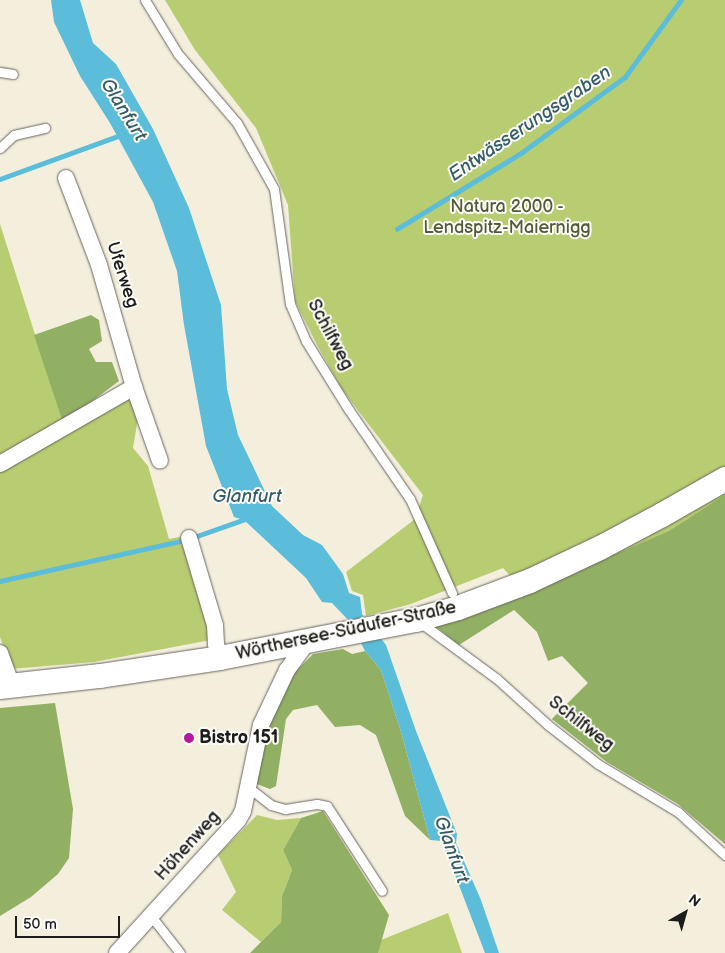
<!DOCTYPE html>
<meta charset="utf-8">
<style>
body{margin:0}
#map{position:relative;width:725px;height:953px;overflow:hidden;background:#f4efdd;font-family:"Balsamiq Sans",sans-serif}
div>[style]{position:absolute}
[style*='--x']{left:calc(var(--x)*1px);top:calc(var(--y)*1px);width:calc(var(--w)*1px);rotate:calc(var(--a)*1deg)}
.green>*{inset:0;background:#b8cd71}
.forest>*{inset:0;background:#92b063}
.water>*{inset:0;background:#5bbdda}
.stream>*{height:4.5px;margin:-2.25px;padding:0 2.25px;transform-origin:2.25px;border-radius:2.25px;background:#5bbdda}
.roads{filter:drop-shadow(0 0 1px #686660) drop-shadow(0 0 1px #686660)}
.lane>*{height:9px;margin:-4.5px;padding:0 4.5px;transform-origin:4.5px;border-radius:4.5px;background:#fff}
.street>*{height:16px;margin:-8px;padding:0 8px;transform-origin:8px;border-radius:8px;background:#fff}
.secondary>*{height:24px;margin:-12px;padding:0 12px;transform-origin:12px;border-radius:12px;background:#fff}
.dots>*{width:14px;height:14px;translate:-50% -50%;box-sizing:border-box;border:2px solid #fdfcf7;border-radius:50%}
span{translate:-50% -50%;white-space:nowrap;text-align:center;line-height:1.15;-webkit-text-stroke:4px #fdfcf7;paint-order:stroke}
.park-label{font-size:18px;color:#535a3a}
.street-label{font-size:18px;color:#1c1c1c}
.poi-label{font-size:18px;color:#1c1c1c;font-weight:700}
.left{translate:0 -50%;text-align:left}
.water-label{font-size:19px;color:#355c68;font-style:italic}
.north{position:absolute;left:660px;top:888px;width:50px;height:50px;-webkit-text-stroke:4px #fdfcf7;paint-order:stroke;rotate:38deg;font-size:14px;font-weight:700;line-height:20px;text-align:center;color:#1c1c1c}
.north::after{content:'';display:block;margin:auto;width:18px;height:22px;background:#1c1c1c;clip-path:polygon(50% 0,100% 100%,50% 72%,0 100%)}
.scale{position:absolute;left:15px;top:916px;width:105px;height:22px;box-sizing:border-box;border:2px solid #1c1c1c;border-top:0;padding-left:6px;font-size:15px;line-height:18px;white-space:nowrap;color:#1c1c1c;-webkit-text-stroke:4px #fdfcf7;paint-order:stroke}
</style>
<div id="map">
<div class="green">
<div style="clip-path:polygon(165px 0,725px 0,725px 844px,678px 804px,607px 762px,552px 719px,588px 683px,550px 618px,503px 568px,411px 604px,366px 616px,363px 595px,352px 591px,346px 572px,415px 519px,423px 495px,343px 391px,318px 347px,295px 301px,288px 205px,256px 128px,195px 50px)"></div>
<div style="clip-path:polygon(0 224px,63px 423px,0 459px)"></div>
<div style="clip-path:polygon(135px 399px,139px 412px,133px 448px,148px 466px,169px 539px,184px 536px,211px 640px,94px 662px,11px 669px,0 637px,0 470px,118px 402px)"></div>
<div style="clip-path:polygon(257px 815px,277px 820px,301px 818px,283px 850px,292px 870px,282px 896px,281px 922px,261px 942px,222px 910px,236px 892px,218px 855px)"></div>
<div style="clip-path:polygon(448px 913px,462px 953px,378px 953px,381px 940px)"></div>
</div>
<div class="forest">
<div style="clip-path:polygon(91px 315px,99px 320px,102px 341px,89px 349px,96px 362px,112px 362px,119px 381px,63px 423px,34px 335px)"></div>
<div style="clip-path:polygon(725px 495px,725px 844px,678px 804px,607px 762px,552px 719px,588px 683px,562px 656px,548px 661px,537px 632px,514px 610px,459px 645px,435px 626px,508px 601px,669px 531px)"></div>
<div style="clip-path:polygon(343px 649px,352px 654px,365px 651px,381px 670px,402px 735px,430px 840px,405px 816px,376px 735px,360px 725px,335px 727px,317px 705px,293px 710px,286px 719px,276px 786px,270px 789px,254px 783px,265px 728px,293px 674px,313px 654px)"></div>
<div style="clip-path:polygon(55px 703px,73px 809px,69px 858px,58px 874px,31px 897px,0 916px,0 708px)"></div>
<div style="clip-path:polygon(323px 811px,389px 915px,378px 953px,250px 953px,281px 922px,282px 896px,292px 870px,283px 850px,301px 818px)"></div>
</div>
<div class="water">
<div style="clip-path:polygon(51px 0,80px 0,93px 43px,116px 64px,153px 129px,189px 208px,221px 305px,227px 389px,238px 435px,272px 506px,303px 535px,322px 545px,343px 574px,349px 593px,360px 597px,362px 614px,386px 645px,416px 731px,457px 834px,456px 843px,481px 900px,499px 953px,485px 953px,442px 841px,430px 840px,402px 735px,381px 670px,365px 651px,351px 623px,332px 603px,322px 602px,306px 578px,244px 520px,234px 517px,206px 446px,184px 325px,177px 271px,153px 202px,110px 123px,80px 76px,54px 22px)"></div>
</div>
<div class="stream">
<div style="--x:0;--y:179;--w:129;--a:-20"></div>
<div style="--x:397;--y:229;--w:145;--a:-31.5"></div>
<div style="--x:521;--y:153;--w:129;--a:-36.2"></div>
<div style="--x:625;--y:77;--w:95;--a:-54"></div>
<div style="--x:197;--y:536;--w:54;--a:-19.4"></div>
<div style="--x:0;--y:581;--w:185;--a:-12.5"></div>
</div>
<div class="roads">
<div class="lane">
<div style="--x:145;--y:0;--w:63;--a:58.6"></div>
<div style="--x:178;--y:54;--w:91;--a:49.5"></div>
<div style="--x:237;--y:123;--w:76;--a:60.7"></div>
<div style="--x:274;--y:189;--w:116;--a:82.1"></div>
<div style="--x:290;--y:304;--w:40;--a:66.6"></div>
<div style="--x:306;--y:341;--w:81;--a:58.1"></div>
<div style="--x:349;--y:410;--w:108;--a:55.6"></div>
<div style="--x:410;--y:499;--w:103;--a:65.9"></div>
<div style="--x:0;--y:72;--w:13;--a:9"></div>
<div style="--x:0;--y:148;--w:19;--a:-43"></div>
<div style="--x:14;--y:135;--w:32;--a:-13"></div>
<div style="--x:421;--y:623;--w:93;--a:36.3"></div>
<div style="--x:496;--y:678;--w:70;--a:42.1"></div>
<div style="--x:548;--y:725;--w:63;--a:38"></div>
<div style="--x:598;--y:764;--w:93;--a:31"></div>
<div style="--x:678;--y:812;--w:64;--a:42.5"></div>
<div style="--x:248;--y:787;--w:29;--a:38"></div>
<div style="--x:271;--y:805;--w:15;--a:16"></div>
<div style="--x:285;--y:809;--w:32;--a:-9"></div>
<div style="--x:317;--y:804;--w:10;--a:11"></div>
<div style="--x:327;--y:806;--w:101;--a:57.1"></div>
<div style="--x:151;--y:916;--w:47;--a:51.9"></div>
</div>
<div class="street">
<div style="--x:66;--y:178;--w:93;--a:69.2"></div>
<div style="--x:99;--y:265;--w:127;--a:74"></div>
<div style="--x:134;--y:387;--w:78;--a:70.6"></div>
<div style="--x:0;--y:464;--w:155;--a:-29.9"></div>
<div style="--x:189;--y:538;--w:91;--a:73.4"></div>
<div style="--x:215;--y:625;--w:19;--a:87"></div>
<div style="--x:216;--y:644;--w:15;--a:74"></div>
<div style="--x:0;--y:653;--w:35;--a:70"></div>
<div style="--x:117;--y:953;--w:180;--a:-47.7"></div>
<div style="--x:238;--y:820;--w:10;--a:-61"></div>
<div style="--x:243;--y:811;--w:88;--a:-78.2"></div>
<div style="--x:261;--y:725;--w:61;--a:-64.7"></div>
<div style="--x:287;--y:670;--w:34;--a:-54"></div>
</div>
<div class="secondary">
<div style="--x:0;--y:687;--w:101;--a:-6.3"></div>
<div style="--x:100;--y:676;--w:121;--a:-8.5"></div>
<div style="--x:220;--y:658;--w:200;--a:-11"></div>
<div style="--x:416;--y:620;--w:44;--a:-15.9"></div>
<div style="--x:458;--y:608;--w:77;--a:-20.6"></div>
<div style="--x:530;--y:581;--w:77;--a:-25.2"></div>
<div style="--x:600;--y:548;--w:70;--a:-28"></div>
<div style="--x:662;--y:515;--w:73;--a:-29.7"></div>
</div>
</div>
<div class="dots">
<div style="left:189px;top:738px;background:#b5179e"></div>
</div>
<div class="park-label">
<span style="left:507px;top:218px">Natura 2000 -<br>Lendspitz-Maiernigg</span>
</div>
<div class="street-label">
<span style="left:122px;top:275px;rotate:72deg">Uferweg</span>
<span style="left:330px;top:335px;rotate:62deg">Schilfweg</span>
<span style="left:346px;top:631px;rotate:-12deg">Wörthersee-Südufer-Straße</span>
<span style="left:581px;top:724px;rotate:38deg">Schilfweg</span>
<span style="left:188px;top:846px;rotate:-48deg">Höhenweg</span>
</div>
<div class="poi-label">
<span class="left" style="left:199px;top:738px">Bistro 151</span>
</div>
<div class="water-label">
<span style="left:123px;top:110px;rotate:58deg">Glanfurt</span>
<span style="left:530px;top:124px;rotate:-34deg">Entwässerungsgraben</span>
<span style="left:247px;top:497px">Glanfurt</span>
<span style="left:451px;top:850px;rotate:70deg">Glanfurt</span>
</div>
<div class="north">N</div>
<div class="scale">50 m</div>
</div>
